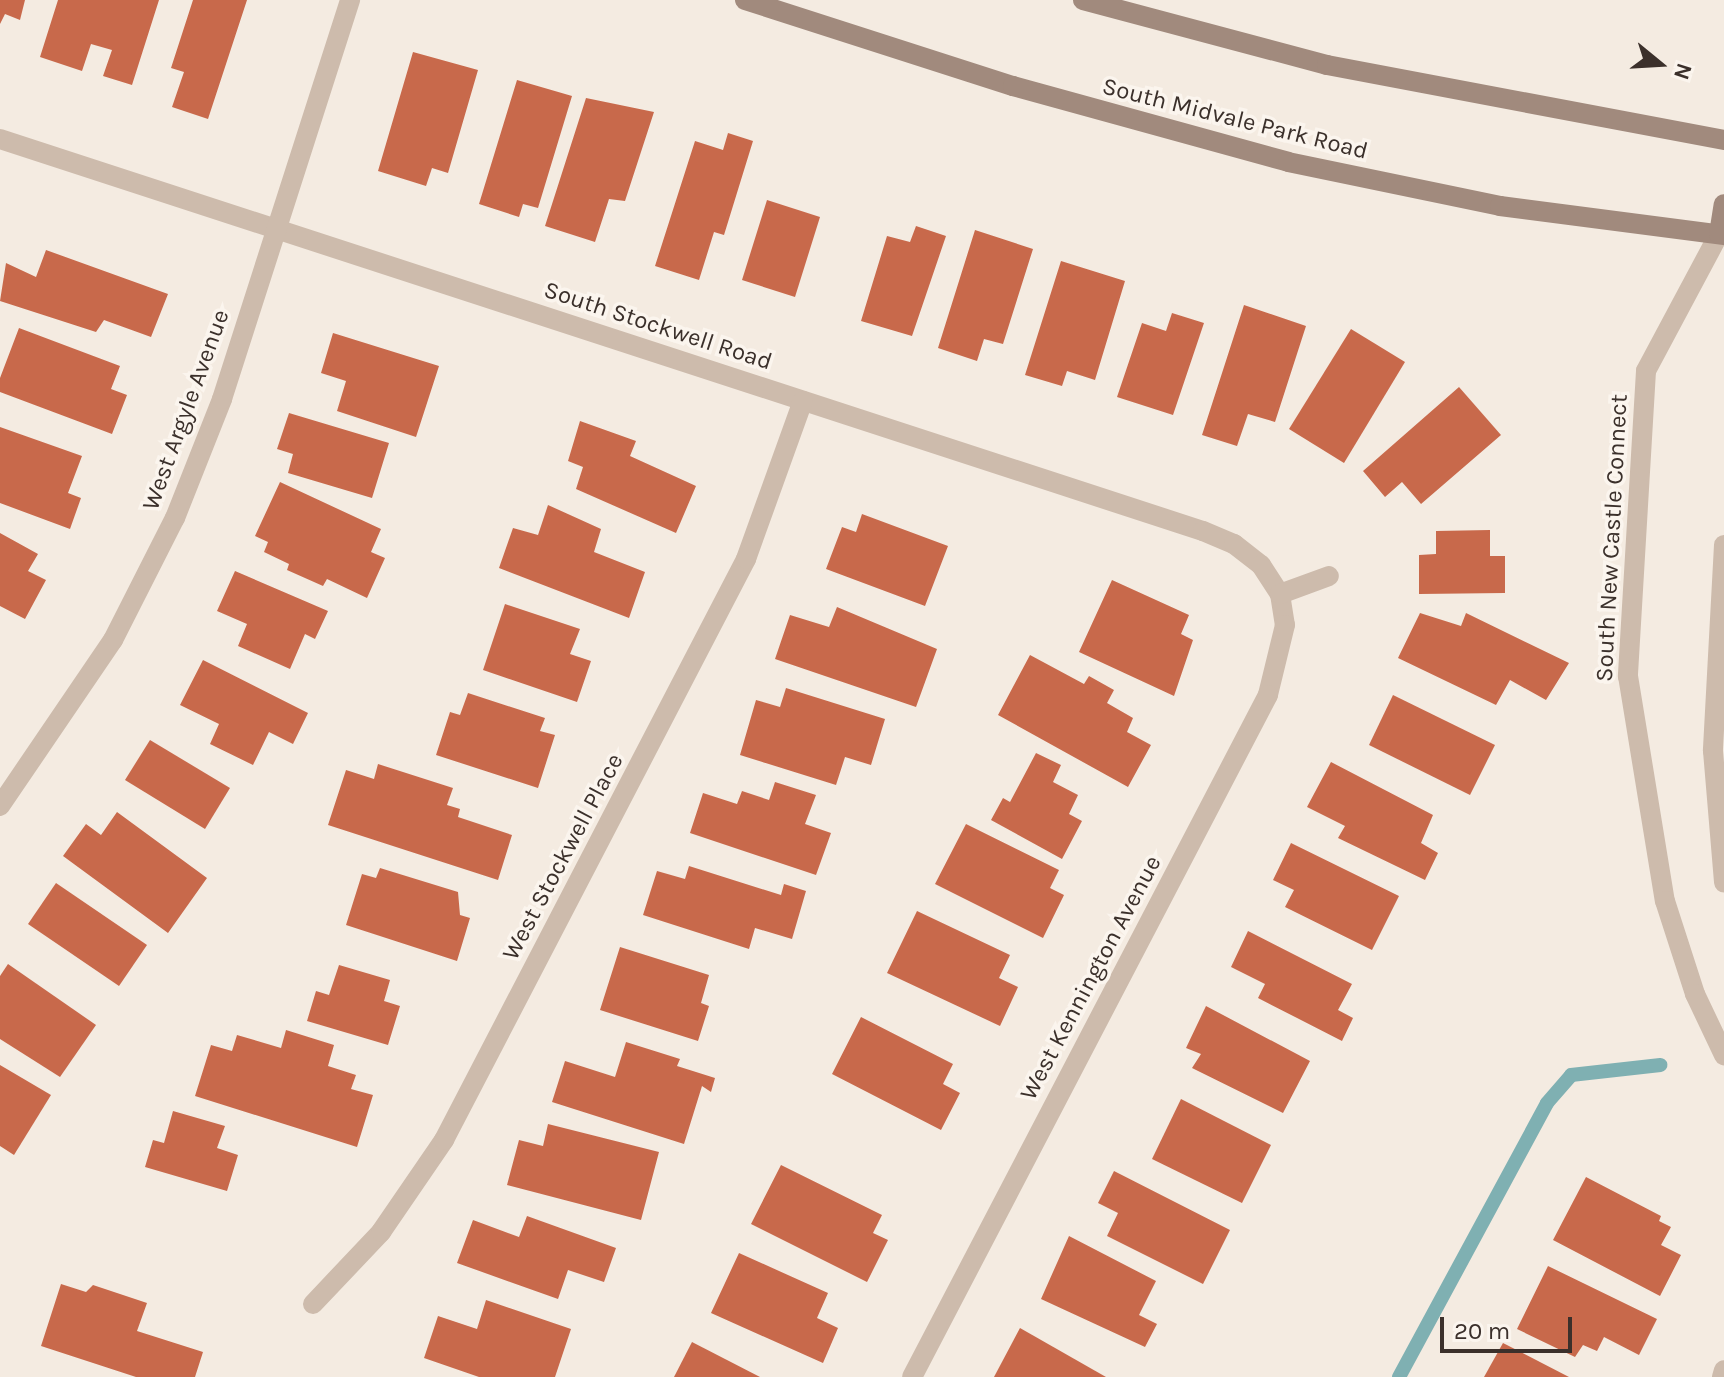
<!DOCTYPE html>
<style>
body{margin:0}
#map{position:relative;width:1724px;height:1377px;overflow:hidden;background:#f4ebe1;font-family:Karla,sans-serif}
div>[style]{position:absolute}
[style*='--x']{left:calc(var(--x)*1px);top:calc(var(--y)*1px);width:calc(var(--w)*1px);rotate:calc(var(--a)*1deg)}
.stream>*{height:14px;margin:-7px;padding:0 7px;transform-origin:7px;border-radius:7px;background:#7fb0b2}
.building>*{inset:0;background:#c8694b}
.street>*{height:20px;margin:-10px;padding:0 10px;transform-origin:10px;border-radius:10px;background:#cdbbac}
.secondary>*{height:20px;margin:-10px;padding:0 10px;transform-origin:10px;border-radius:10px;background:#a18a7d}
span{translate:-50% -50%;white-space:nowrap;text-align:center;line-height:1.15;-webkit-text-stroke:7px #fbf5ee;paint-order:stroke}
.street-label{font-size:24px;color:#3b302b}
.north{position:absolute;left:1620px;top:24px;width:80px;height:80px;-webkit-text-stroke:6px #fbf5ee;paint-order:stroke;rotate:108deg;font-size:22px;font-weight:700;line-height:32px;text-align:center;color:#3b302b}
.north::after{content:'';display:block;margin:auto;width:28px;height:36px;background:#3b302b;clip-path:polygon(50% 0,100% 100%,50% 72%,0 100%)}
.scale{position:absolute;left:1440px;top:1317px;width:132px;height:36px;box-sizing:border-box;border:4px solid #3b302b;border-top:0;padding-left:10px;font-size:24px;line-height:28px;white-space:nowrap;color:#3b302b;-webkit-text-stroke:6px #fbf5ee;paint-order:stroke}
</style>
<div id="map">
<div class="stream">
<div style="--x:1399;--y:1377;--w:311;--a:-61.6"></div>
<div style="--x:1547;--y:1103;--w:37;--a:-49"></div>
<div style="--x:1571;--y:1075;--w:90;--a:-6.4"></div>
</div>
<div class="building">
<div style="clip-path:polygon(0 0,25px 0,20px 20px,5px 14px,0 24px)"></div>
<div style="clip-path:polygon(58px 0,159px 0,132px 85px,103px 76px,112px 50px,91px 44px,82px 71px,40px 57px)"></div>
<div style="clip-path:polygon(193px 0,247px 0,208px 119px,172px 107px,184px 72px,171px 68px)"></div>
<div style="clip-path:polygon(413px 52px,478px 70px,448px 173px,432px 168px,426px 186px,378px 171px)"></div>
<div style="clip-path:polygon(517px 80px,572px 96px,538px 208px,523px 204px,519px 217px,479px 204px)"></div>
<div style="clip-path:polygon(586px 98px,654px 112px,625px 201px,609px 199px,595px 242px,545px 226px)"></div>
<div style="clip-path:polygon(728px 133px,753px 141px,724px 235px,714px 232px,699px 280px,655px 266px,695px 141px,723px 150px)"></div>
<div style="clip-path:polygon(767px 200px,820px 217px,795px 297px,742px 280px)"></div>
<div style="clip-path:polygon(916px 226px,946px 236px,912px 336px,861px 321px,887px 236px,910px 242px)"></div>
<div style="clip-path:polygon(975px 230px,1033px 249px,1003px 344px,984px 339px,977px 361px,938px 348px)"></div>
<div style="clip-path:polygon(46px 250px,168px 294px,151px 337px,104px 320px,96px 332px,0 301px,6px 263px,36px 277px)"></div>
<div style="clip-path:polygon(1061px 261px,1125px 281px,1095px 380px,1067px 371px,1062px 386px,1025px 375px)"></div>
<div style="clip-path:polygon(1244px 305px,1306px 326px,1275px 422px,1248px 414px,1237px 446px,1202px 435px)"></div>
<div style="clip-path:polygon(1172px 313px,1204px 323px,1173px 415px,1117px 397px,1142px 323px,1166px 331px)"></div>
<div style="clip-path:polygon(19px 328px,120px 366px,111px 389px,127px 395px,112px 434px,0 392px,0 378px)"></div>
<div style="clip-path:polygon(1351px 329px,1405px 362px,1344px 463px,1289px 429px)"></div>
<div style="clip-path:polygon(333px 333px,439px 366px,416px 437px,337px 411px,346px 381px,321px 373px)"></div>
<div style="clip-path:polygon(1459px 387px,1501px 435px,1421px 504px,1402px 482px,1385px 497px,1363px 471px)"></div>
<div style="clip-path:polygon(289px 413px,389px 443px,372px 498px,288px 473px,293px 454px,277px 449px)"></div>
<div style="clip-path:polygon(580px 421px,636px 441px,630px 456px,696px 486px,676px 533px,576px 489px,583px 467px,568px 461px)"></div>
<div style="clip-path:polygon(0 427px,82px 456px,68px 493px,81px 498px,70px 529px,0 503px)"></div>
<div style="clip-path:polygon(280px 482px,381px 529px,371px 552px,385px 558px,367px 598px,327px 579px,323px 586px,287px 570px,289px 564px,264px 552px,268px 542px,255px 536px)"></div>
<div style="clip-path:polygon(548px 505px,601px 529px,594px 552px,645px 572px,629px 618px,499px 568px,513px 528px,538px 535px)"></div>
<div style="clip-path:polygon(862px 514px,948px 546px,925px 606px,826px 569px,842px 527px,856px 532px)"></div>
<div style="clip-path:polygon(1490px 530px,1490px 556px,1505px 556px,1505px 593px,1419px 594px,1419px 555px,1436px 554px,1436px 531px)"></div>
<div style="clip-path:polygon(0 533px,38px 554px,28px 571px,46px 580px,25px 619px,0 606px)"></div>
<div style="clip-path:polygon(235px 571px,328px 611px,315px 639px,305px 634px,290px 669px,238px 646px,247px 624px,217px 611px)"></div>
<div style="clip-path:polygon(1112px 580px,1189px 615px,1181px 634px,1193px 640px,1174px 696px,1079px 652px)"></div>
<div style="clip-path:polygon(505px 604px,580px 629px,570px 654px,591px 661px,577px 702px,483px 670px)"></div>
<div style="clip-path:polygon(837px 607px,937px 649px,916px 707px,775px 659px,790px 615px,829px 627px)"></div>
<div style="clip-path:polygon(1420px 613px,1461px 626px,1466px 613px,1569px 663px,1546px 700px,1510px 680px,1496px 705px,1398px 658px)"></div>
<div style="clip-path:polygon(1030px 655px,1084px 684px,1089px 676px,1114px 690px,1107px 703px,1133px 718px,1127px 732px,1151px 745px,1128px 787px,998px 715px)"></div>
<div style="clip-path:polygon(203px 660px,308px 713px,293px 744px,269px 732px,253px 765px,210px 744px,219px 724px,180px 705px)"></div>
<div style="clip-path:polygon(786px 688px,885px 719px,871px 765px,845px 757px,836px 785px,740px 755px,756px 700px,780px 707px)"></div>
<div style="clip-path:polygon(468px 693px,545px 718px,540px 731px,555px 735px,538px 788px,436px 755px,450px 712px,460px 715px)"></div>
<div style="clip-path:polygon(1393px 695px,1495px 745px,1470px 795px,1369px 745px)"></div>
<div style="clip-path:polygon(150px 740px,230px 788px,205px 829px,125px 780px)"></div>
<div style="clip-path:polygon(1036px 753px,1061px 765px,1053px 782px,1078px 795px,1069px 814px,1082px 821px,1062px 859px,991px 820px,1003px 798px,1010px 802px)"></div>
<div style="clip-path:polygon(1331px 762px,1433px 815px,1421px 843px,1438px 853px,1425px 880px,1338px 838px,1345px 826px,1307px 807px)"></div>
<div style="clip-path:polygon(378px 764px,453px 788px,447px 805px,460px 809px,458px 817px,512px 835px,498px 880px,328px 825px,346px 770px,374px 779px)"></div>
<div style="clip-path:polygon(775px 782px,816px 795px,805px 824px,831px 833px,816px 875px,690px 833px,703px 793px,737px 804px,742px 791px,769px 800px)"></div>
<div style="clip-path:polygon(117px 812px,207px 878px,168px 933px,63px 856px,86px 824px,101px 835px)"></div>
<div style="clip-path:polygon(966px 824px,1059px 870px,1050px 888px,1064px 895px,1043px 938px,935px 884px)"></div>
<div style="clip-path:polygon(1291px 843px,1399px 896px,1372px 950px,1285px 907px,1294px 890px,1273px 880px)"></div>
<div style="clip-path:polygon(689px 866px,781px 895px,784px 884px,806px 891px,792px 939px,755px 928px,749px 949px,643px 915px,657px 871px,685px 879px)"></div>
<div style="clip-path:polygon(380px 868px,458px 892px,460px 915px,470px 918px,457px 961px,346px 925px,362px 874px,376px 878px)"></div>
<div style="clip-path:polygon(56px 883px,147px 945px,119px 986px,28px 924px)"></div>
<div style="clip-path:polygon(917px 911px,1010px 955px,999px 978px,1018px 987px,1000px 1026px,887px 973px)"></div>
<div style="clip-path:polygon(1248px 931px,1352px 984px,1338px 1010px,1353px 1018px,1342px 1041px,1258px 998px,1265px 984px,1231px 967px)"></div>
<div style="clip-path:polygon(620px 947px,709px 975px,701px 1003px,709px 1006px,698px 1041px,600px 1010px)"></div>
<div style="clip-path:polygon(8px 964px,96px 1025px,60px 1077px,0 1039px,0 976px)"></div>
<div style="clip-path:polygon(339px 965px,390px 980px,384px 1001px,400px 1006px,388px 1045px,307px 1021px,316px 991px,329px 995px)"></div>
<div style="clip-path:polygon(1206px 1006px,1310px 1061px,1283px 1113px,1192px 1068px,1201px 1054px,1186px 1048px)"></div>
<div style="clip-path:polygon(861px 1017px,953px 1064px,943px 1084px,960px 1093px,941px 1130px,832px 1074px)"></div>
<div style="clip-path:polygon(286px 1030px,334px 1045px,328px 1066px,356px 1075px,351px 1089px,373px 1095px,357px 1147px,195px 1096px,211px 1045px,232px 1051px,237px 1035px,281px 1048px)"></div>
<div style="clip-path:polygon(626px 1042px,680px 1059px,677px 1066px,715px 1078px,711px 1092px,702px 1086px,684px 1144px,552px 1102px,565px 1061px,615px 1077px)"></div>
<div style="clip-path:polygon(0 1065px,51px 1095px,14px 1155px,0 1146px)"></div>
<div style="clip-path:polygon(1181px 1099px,1271px 1145px,1242px 1203px,1152px 1159px)"></div>
<div style="clip-path:polygon(173px 1111px,225px 1126px,217px 1148px,238px 1155px,227px 1191px,145px 1167px,153px 1140px,164px 1143px)"></div>
<div style="clip-path:polygon(548px 1124px,659px 1152px,641px 1220px,507px 1185px,519px 1140px,543px 1146px)"></div>
<div style="clip-path:polygon(781px 1165px,882px 1215px,873px 1233px,888px 1240px,867px 1282px,751px 1224px)"></div>
<div style="clip-path:polygon(1114px 1171px,1230px 1230px,1203px 1284px,1107px 1236px,1118px 1213px,1098px 1203px)"></div>
<div style="clip-path:polygon(1586px 1177px,1661px 1216px,1659px 1221px,1671px 1227px,1661px 1245px,1681px 1255px,1660px 1296px,1553px 1240px)"></div>
<div style="clip-path:polygon(527px 1216px,616px 1248px,604px 1282px,568px 1270px,558px 1299px,457px 1263px,473px 1220px,519px 1237px)"></div>
<div style="clip-path:polygon(1069px 1236px,1156px 1281px,1139px 1315px,1157px 1324px,1145px 1347px,1041px 1299px)"></div>
<div style="clip-path:polygon(739px 1253px,828px 1293px,817px 1318px,838px 1328px,823px 1363px,711px 1313px)"></div>
<div style="clip-path:polygon(1548px 1266px,1657px 1319px,1639px 1355px,1604px 1337px,1597px 1351px,1583px 1345px,1575px 1357px,1517px 1329px)"></div>
<div style="clip-path:polygon(61px 1284px,86px 1292px,93px 1285px,147px 1303px,137px 1331px,203px 1352px,195px 1377px,136px 1377px,41px 1346px)"></div>
<div style="clip-path:polygon(486px 1300px,571px 1329px,555px 1377px,479px 1377px,424px 1358px,438px 1316px,477px 1329px)"></div>
<div style="clip-path:polygon(1020px 1328px,1106px 1377px,994px 1377px)"></div>
<div style="clip-path:polygon(692px 1342px,760px 1377px,674px 1377px)"></div>
<div style="clip-path:polygon(1503px 1343px,1569px 1377px,1484px 1377px)"></div>
</div>
<div class="street">
<div style="--x:0;--y:139;--w:1265;--a:18.05"></div>
<div style="--x:1203;--y:531;--w:34;--a:23"></div>
<div style="--x:1234;--y:544;--w:34;--a:38"></div>
<div style="--x:1261;--y:565;--w:35;--a:57"></div>
<div style="--x:1280;--y:594;--w:31;--a:81"></div>
<div style="--x:1285;--y:625;--w:72;--a:103.7"></div>
<div style="--x:1268;--y:695;--w:769;--a:117.56"></div>
<div style="--x:1719;--y:234;--w:155;--a:118.1"></div>
<div style="--x:1646;--y:371;--w:306;--a:93.4"></div>
<div style="--x:1628;--y:676;--w:228;--a:80.7"></div>
<div style="--x:1665;--y:901;--w:98;--a:72.1"></div>
<div style="--x:1695;--y:994;--w:68;--a:64.6"></div>
<div style="--x:1724;--y:545;--w:206;--a:93.1"></div>
<div style="--x:1713;--y:751;--w:132;--a:85.2"></div>
<div style="--x:1280;--y:594;--w:52;--a:-20.2"></div>
<div style="--x:0;--y:806;--w:201;--a:-55.8"></div>
<div style="--x:113;--y:640;--w:137;--a:-63.1"></div>
<div style="--x:175;--y:518;--w:128;--a:-68.4"></div>
<div style="--x:222;--y:399;--w:419;--a:-72.2"></div>
<div style="--x:313;--y:1304;--w:99;--a:-46.6"></div>
<div style="--x:381;--y:1232;--w:112;--a:-55.6"></div>
<div style="--x:444;--y:1140;--w:655;--a:-62.53"></div>
<div style="--x:746;--y:559;--w:168;--a:-70.2"></div>
<div style="--x:1722;--y:1377;--w:7;--a:-74"></div>
</div>
<div class="secondary">
<div style="--x:745;--y:0;--w:281;--a:17.8"></div>
<div style="--x:1013;--y:86;--w:285;--a:15.4"></div>
<div style="--x:1288;--y:162;--w:217;--a:11.7"></div>
<div style="--x:1500;--y:206;--w:226;--a:7.4"></div>
<div style="--x:1083;--y:0;--w:253;--a:14.9"></div>
<div style="--x:1327;--y:65;--w:404;--a:10.7"></div>
<div style="--x:1719;--y:234;--w:30;--a:-81"></div>
</div>
<div class="street-label">
<span style="left:1235px;top:119px;rotate:14deg">South Midvale Park Road</span>
<span style="left:658px;top:326px;rotate:18deg">South Stockwell Road</span>
<span style="left:186px;top:410px;rotate:-70deg">West Argyle Avenue</span>
<span style="left:1612px;top:538px;rotate:-87deg">South New Castle Connect</span>
<span style="left:563px;top:857px;rotate:-62deg">West Stockwell Place</span>
<span style="left:1091px;top:978px;rotate:-62deg">West Kennington Avenue</span>
</div>
<div class="north">N</div>
<div class="scale">20 m</div>
</div>
